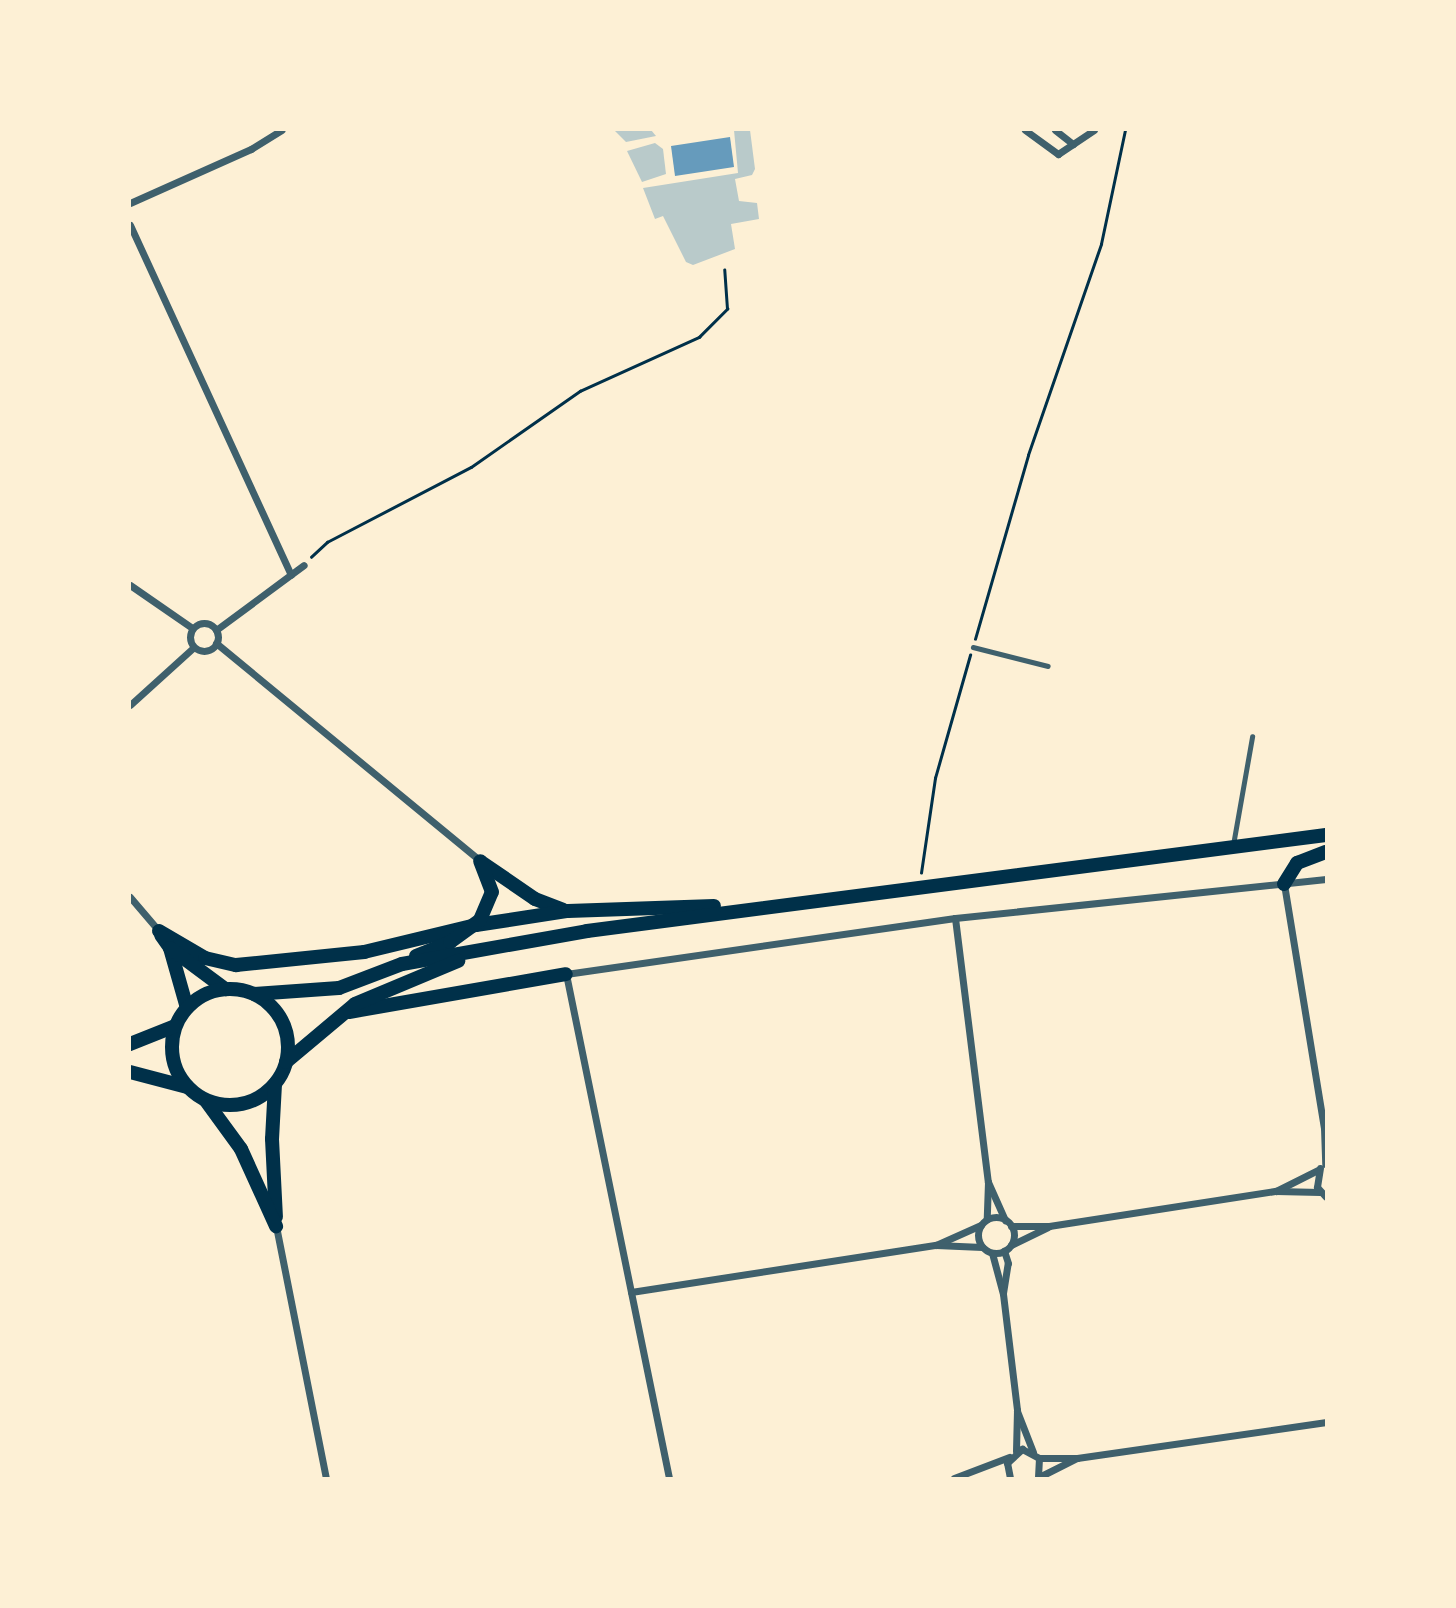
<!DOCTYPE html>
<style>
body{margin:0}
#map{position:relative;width:1456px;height:1608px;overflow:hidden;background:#fdf0d5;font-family:"Alegreya Sans",sans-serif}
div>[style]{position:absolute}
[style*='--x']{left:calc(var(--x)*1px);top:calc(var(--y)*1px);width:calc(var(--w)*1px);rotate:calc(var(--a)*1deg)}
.green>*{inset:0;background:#b9caca}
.water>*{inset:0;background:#669bbc}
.path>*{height:2.5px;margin:-1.25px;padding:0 1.25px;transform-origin:1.25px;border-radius:1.25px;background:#003049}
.service>*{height:4.5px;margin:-2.25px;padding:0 2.25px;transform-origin:2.25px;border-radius:2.25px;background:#3f606c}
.minor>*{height:7px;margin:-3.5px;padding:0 3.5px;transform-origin:3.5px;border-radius:3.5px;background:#3f606c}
.minor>.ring{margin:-3.5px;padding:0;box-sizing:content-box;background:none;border:7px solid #3f606c;border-radius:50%}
.secondary>*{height:14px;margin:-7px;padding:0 7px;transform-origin:7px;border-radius:7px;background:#003049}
.secondary>.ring{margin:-7px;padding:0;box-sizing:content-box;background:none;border:14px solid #003049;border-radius:50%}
span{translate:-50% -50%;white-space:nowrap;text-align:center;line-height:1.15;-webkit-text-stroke:6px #fdf0d5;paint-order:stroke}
.frame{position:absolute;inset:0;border:131px solid #fdf0d5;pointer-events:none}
</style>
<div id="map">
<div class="green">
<div style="clip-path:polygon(614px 130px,651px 130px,656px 136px,626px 142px)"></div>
<div style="clip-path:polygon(734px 130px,750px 130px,755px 169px,752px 175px,735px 179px,739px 201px,757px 203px,759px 219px,731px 224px,735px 249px,693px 265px,686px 262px,663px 216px,655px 219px,643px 188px,738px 173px)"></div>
<div style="clip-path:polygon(655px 143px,663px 149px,666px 174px,642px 182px,627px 151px)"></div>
</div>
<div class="water">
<div style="clip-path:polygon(730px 137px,734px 167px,675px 176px,671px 146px)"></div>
</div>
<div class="path">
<div style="--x:311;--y:557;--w:22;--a:-43"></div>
<div style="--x:327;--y:542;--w:162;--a:-27.5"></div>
<div style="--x:471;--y:467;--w:133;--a:-34.9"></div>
<div style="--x:580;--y:391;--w:131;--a:-24.4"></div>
<div style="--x:699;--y:337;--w:40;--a:-45"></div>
<div style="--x:727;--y:309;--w:39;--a:-94"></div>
<div style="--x:975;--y:639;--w:191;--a:-73.9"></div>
<div style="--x:1028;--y:455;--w:223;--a:-70.9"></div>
<div style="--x:1101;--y:244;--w:116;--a:-78.1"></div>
<div style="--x:921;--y:873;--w:96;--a:-81.6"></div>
<div style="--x:935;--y:778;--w:128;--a:-74.1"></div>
</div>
<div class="service">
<div style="--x:973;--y:647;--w:77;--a:14.2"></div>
<div style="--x:1233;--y:845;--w:110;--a:-80"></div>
</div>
<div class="minor">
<div style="--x:1025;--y:130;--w:41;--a:36"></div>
<div style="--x:1058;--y:154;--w:43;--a:-33.7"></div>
<div style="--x:1055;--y:130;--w:23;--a:38"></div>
<div style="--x:130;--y:203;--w:133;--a:-24.1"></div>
<div style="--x:251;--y:149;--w:36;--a:-32"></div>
<div style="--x:130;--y:225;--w:385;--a:65.3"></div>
<div style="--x:130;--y:585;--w:75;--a:34.7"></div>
<div class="ring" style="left:190px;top:623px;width:21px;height:21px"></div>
<div style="--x:216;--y:630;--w:109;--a:-36.5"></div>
<div style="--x:216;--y:643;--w:342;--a:39.5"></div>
<div style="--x:130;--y:705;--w:86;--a:-42.2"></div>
<div style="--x:1284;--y:884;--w:247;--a:80.7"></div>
<div style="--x:1324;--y:1128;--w:36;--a:88"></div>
<div style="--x:130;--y:897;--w:45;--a:49.5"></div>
<div style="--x:955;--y:918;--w:266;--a:82.9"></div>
<div style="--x:988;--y:1182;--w:37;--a:92"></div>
<div style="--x:1320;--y:1168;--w:19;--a:99"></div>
<div style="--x:1317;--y:1187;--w:13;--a:48"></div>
<div style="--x:988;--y:1182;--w:42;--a:65.9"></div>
<div style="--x:1276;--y:1191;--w:47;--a:-26.6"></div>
<div class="ring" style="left:978px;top:1217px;width:29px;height:29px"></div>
<div style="--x:276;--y:1226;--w:257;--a:78.8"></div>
<div style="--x:1011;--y:1226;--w:38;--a:0"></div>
<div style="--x:1049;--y:1226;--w:230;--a:-8.8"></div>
<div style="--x:1276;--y:1191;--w:44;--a:1.3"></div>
<div style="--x:936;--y:1245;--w:46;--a:2.5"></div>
<div style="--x:1011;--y:1245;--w:41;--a:-25.9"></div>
<div style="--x:992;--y:1253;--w:42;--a:75"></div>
<div style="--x:1003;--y:1294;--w:117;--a:83.1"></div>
<div style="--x:1017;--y:1410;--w:41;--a:91.4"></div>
<div style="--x:631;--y:1292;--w:309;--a:-8.8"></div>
<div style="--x:936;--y:1245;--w:49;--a:-24"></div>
<div style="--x:1003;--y:1293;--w:30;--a:-81"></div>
<div style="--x:1008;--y:1263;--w:13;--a:-108"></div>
<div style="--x:1017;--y:1411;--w:44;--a:68.7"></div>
<div style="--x:1039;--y:1458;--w:38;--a:0"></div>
<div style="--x:1077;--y:1458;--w:252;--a:-8.2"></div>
<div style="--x:1039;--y:1477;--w:42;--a:-26.6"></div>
<div style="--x:669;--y:1478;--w:514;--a:-101.55"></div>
<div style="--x:566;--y:974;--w:393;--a:-8.2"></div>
<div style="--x:955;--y:918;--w:373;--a:-6"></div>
<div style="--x:954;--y:1478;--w:59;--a:-20.9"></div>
<div style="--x:1010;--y:1478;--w:15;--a:-101"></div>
<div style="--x:1007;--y:1463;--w:21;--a:-43"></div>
<div style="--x:1022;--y:1449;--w:19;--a:28"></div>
<div style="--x:1039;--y:1458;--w:20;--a:93"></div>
</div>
<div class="secondary">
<div style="--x:481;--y:862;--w:65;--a:34.4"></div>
<div style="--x:535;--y:899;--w:30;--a:21"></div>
<div style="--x:1284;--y:884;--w:25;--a:-58"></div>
<div style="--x:1297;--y:863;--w:31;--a:-21"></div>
<div style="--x:159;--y:931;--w:53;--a:30.4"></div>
<div style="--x:205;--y:958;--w:32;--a:13"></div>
<div style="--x:236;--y:965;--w:129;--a:-5.8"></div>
<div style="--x:364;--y:952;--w:115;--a:-13.6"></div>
<div style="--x:476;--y:925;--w:93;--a:-8.7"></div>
<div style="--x:568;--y:911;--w:146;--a:-2"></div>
<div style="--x:161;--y:935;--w:16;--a:55"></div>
<div style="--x:170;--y:948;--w:62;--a:74.2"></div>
<div style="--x:170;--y:948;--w:69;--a:36.7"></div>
<div style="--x:416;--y:956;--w:37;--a:-22"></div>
<div style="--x:450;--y:942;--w:37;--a:-36"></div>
<div style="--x:480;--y:920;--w:30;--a:-67"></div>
<div style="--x:492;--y:892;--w:33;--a:-111"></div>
<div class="ring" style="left:172px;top:989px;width:102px;height:102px"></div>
<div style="--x:254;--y:994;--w:85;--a:-4"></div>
<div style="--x:339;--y:988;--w:67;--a:-20.9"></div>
<div style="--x:402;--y:964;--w:188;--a:-10.1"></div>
<div style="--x:587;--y:931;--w:745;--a:-7.4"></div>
<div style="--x:349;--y:1012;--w:220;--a:-9.9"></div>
<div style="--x:130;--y:1044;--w:48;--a:-21.8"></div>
<div style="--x:286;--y:1062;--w:90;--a:-40"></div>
<div style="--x:355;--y:1004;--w:112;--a:-22.7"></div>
<div style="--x:130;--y:1072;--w:59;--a:14.7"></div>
<div style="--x:275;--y:1084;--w:55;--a:93.1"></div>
<div style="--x:272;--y:1139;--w:78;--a:87.1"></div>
<div style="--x:206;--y:1101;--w:59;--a:53.9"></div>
<div style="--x:241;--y:1149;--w:85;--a:65.6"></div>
</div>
<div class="frame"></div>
</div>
